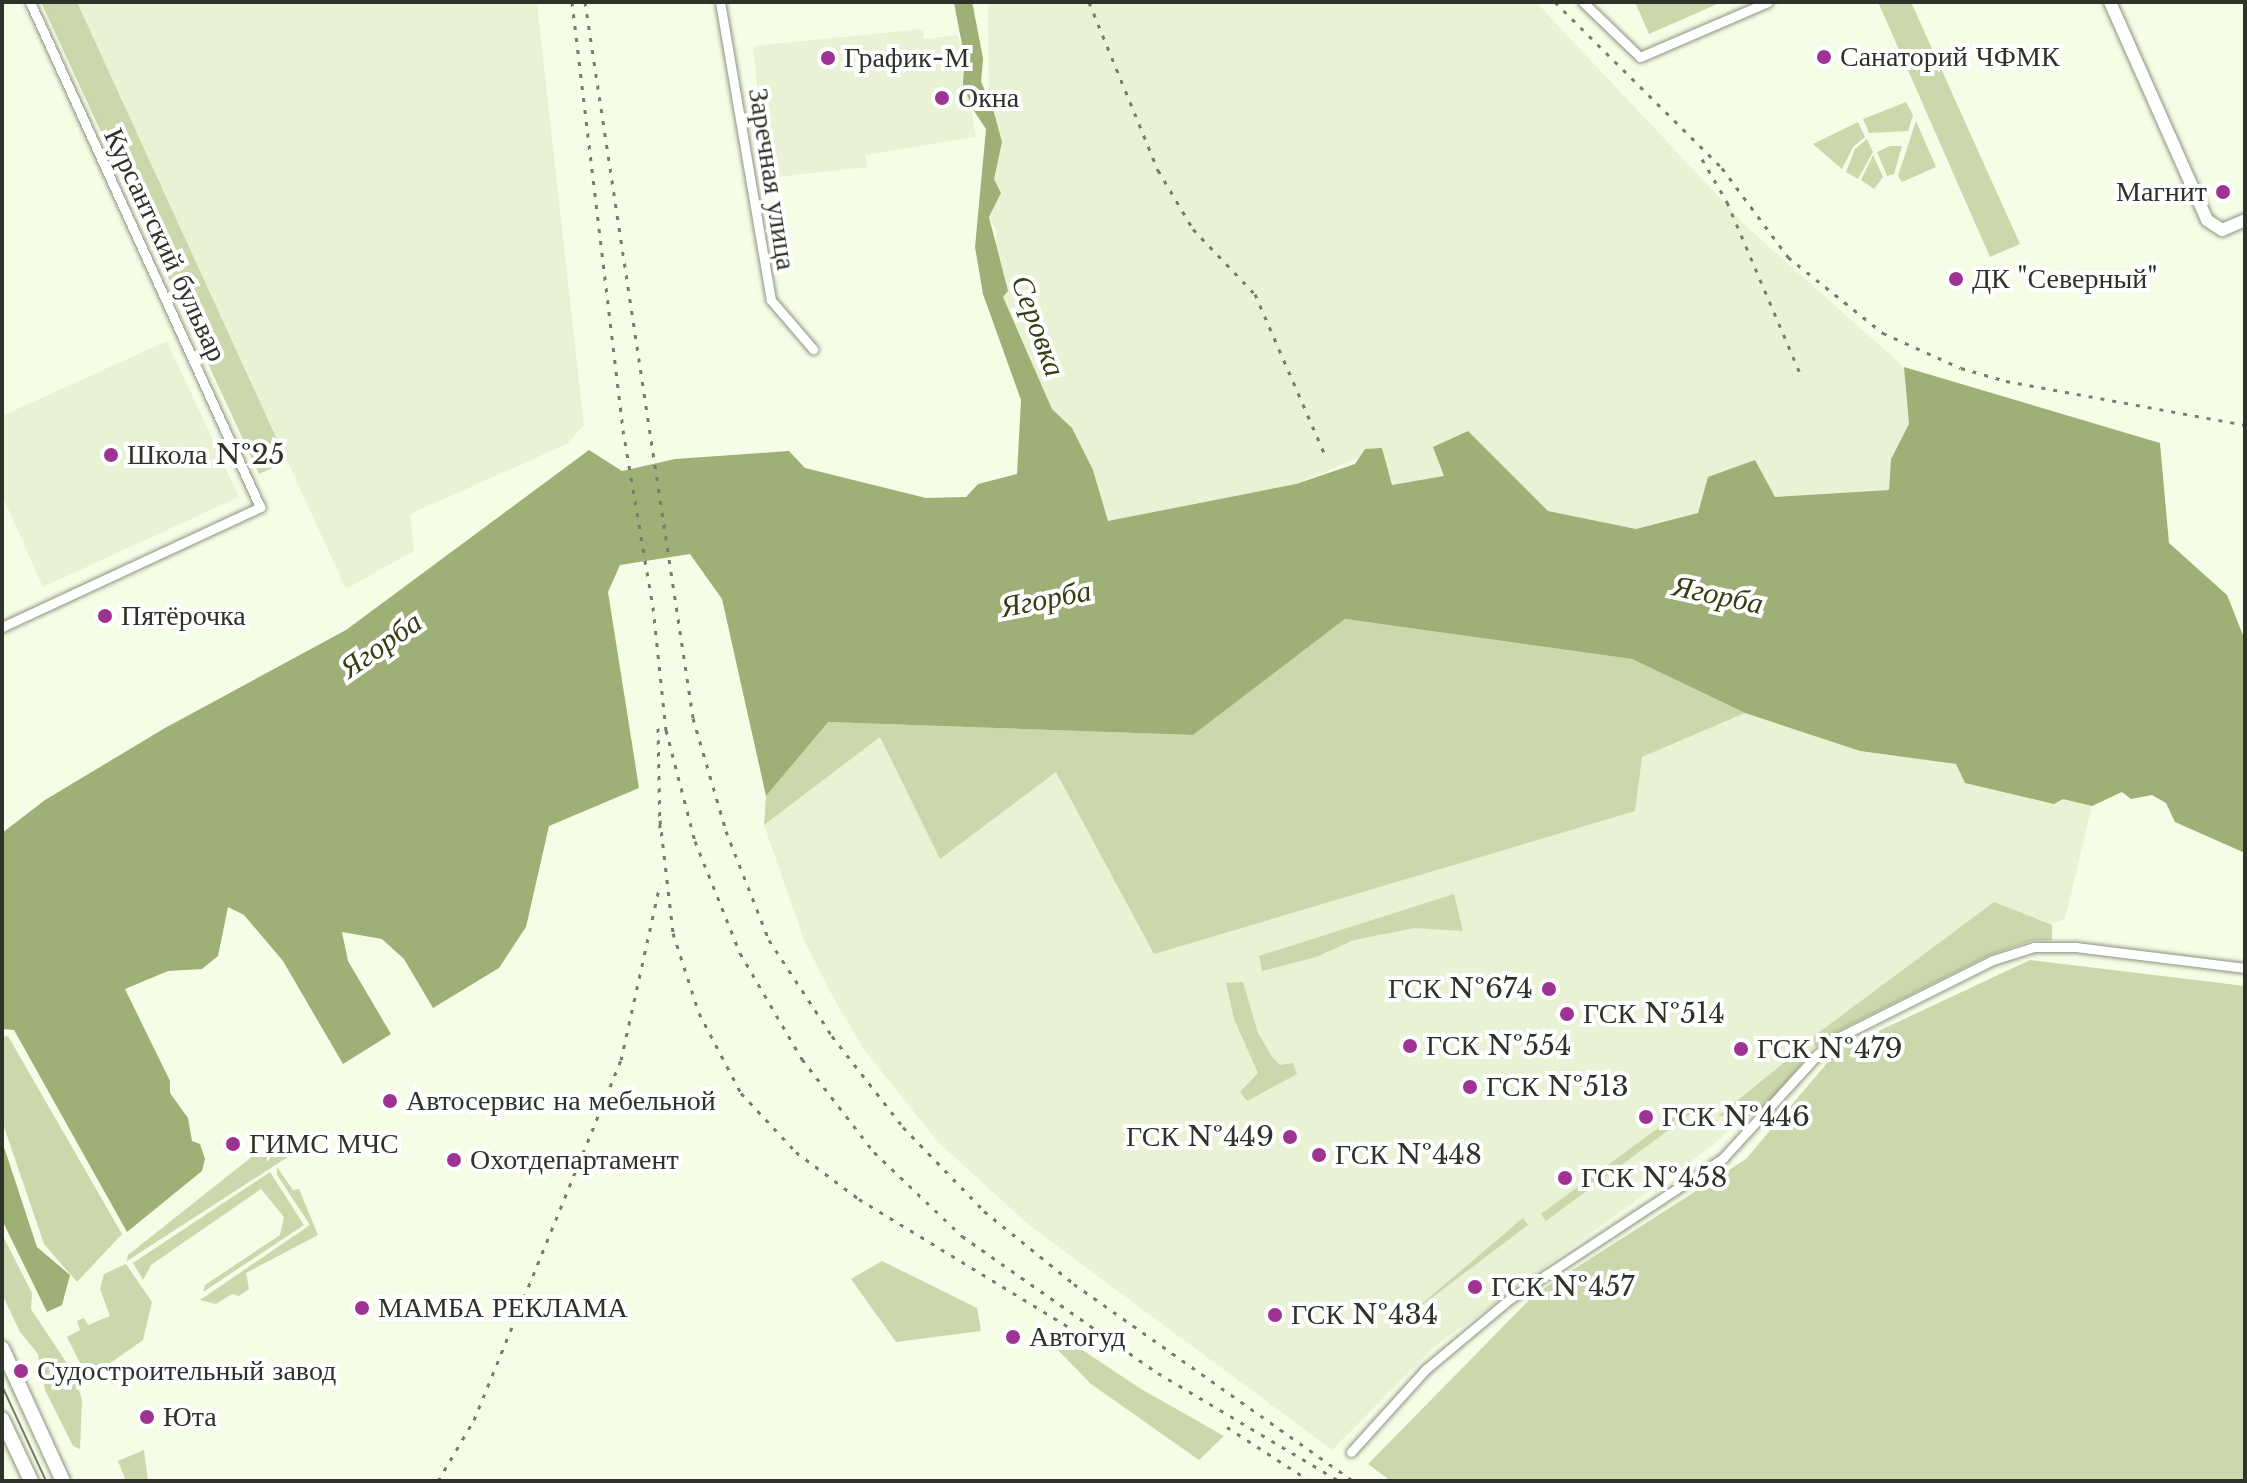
<!DOCTYPE html>
<meta charset="utf-8">
<style>
body{margin:0}
#map{position:relative;width:2247px;height:1483px;overflow:hidden;background:#f6fde7;font-family:"Libre Baskerville",serif}
div>[style]{position:absolute}
[style*='--x']{left:calc(var(--x)*1px);top:calc(var(--y)*1px);width:calc(var(--w)*1px);rotate:calc(var(--a)*1deg)}
.built>*{inset:0;background:#e9f2d5}
.green>*{inset:0;background:#cad8ac}
.water>*{inset:0;background:#9fb076}
.river>*{height:18px;margin:-9px;padding:0 9px;transform-origin:9px;border-radius:9px;background:#9fb076}
.roads{filter:drop-shadow(0 0 2px #8c937f) drop-shadow(0 0 2px #8c937f)}
.street>*{height:9px;margin:-4.5px;padding:0 4.5px;transform-origin:4.5px;border-radius:4.5px;background:#fff}
.secondary>*{height:12px;margin:-6px;padding:0 6px;transform-origin:6px;border-radius:6px;background:#fff}
.primary>*{height:14px;margin:-7px;padding:0 7px;transform-origin:7px;border-radius:7px;background:#fff}
.tram>*{height:2px;margin:-1px;padding:0 1px;transform-origin:1px;border-radius:1px;background:#777c6e}
.rail>*{height:3px;margin-top:-1.5px;transform-origin:0;background:repeating-linear-gradient(90deg,#777c6e 0 4px,transparent 0 12px)}
.dots>*{width:22px;height:22px;translate:-50% -50%;box-sizing:border-box;border:4px solid #fff;border-radius:50%}
span{translate:-50% -50%;white-space:nowrap;text-align:center;line-height:1.15;-webkit-text-stroke:8px #fff;paint-order:stroke}
.poi-label{font-size:28px;color:#2f322a}
.left{translate:0 -50%;text-align:left}
.right{translate:-100% -50%;text-align:right}
.street-label{font-size:28px;color:#2f322a}
.water-label{font-size:30px;color:#333e12;font-style:italic}
.frame{position:absolute;inset:0;border:4px solid #2f322a;pointer-events:none}
</style>
<div id="map">
<div class="built">
<div style="clip-path:polygon(77px 2px,537px 2px,584px 425px,567px 444px,410px 514px,414px 551px,346px 589px)"></div>
<div style="clip-path:polygon(988px 2px,1536px 2px,1748px 228px,1904px 367px,1909px 424px,1891px 459px,1889px 490px,1775px 497px,1636px 529px,1548px 511px,1467px 431px,1445px 476px,1392px 485px,1382px 448px,1296px 484px,1108px 521px,1093px 470px,1072px 429px,1052px 409px,1003px 297px,1005px 280px,994px 252px,997px 231px,989px 217px,1001px 194px,993px 180px,1002px 142px,989px 94px)"></div>
<div style="clip-path:polygon(923px 29px,924px 39px,958px 35px,976px 137px,865px 155px,867px 167px,767px 178px,753px 46px)"></div>
<div style="clip-path:polygon(167px 341px,239px 497px,43px 587px,2px 495px,2px 416px)"></div>
<div style="clip-path:polygon(1745px 713px,1860px 751px,1956px 764px,2092px 806px,2065px 919px,1998px 943px,1836px 1028px,1713px 1145px,1434px 1347px,1332px 1450px,1029px 1225px,939px 1143px,863px 1048px,832px 995px,804px 940px,764px 825px,880px 737px,1056px 772px,1642px 757px)"></div>
</div>
<div class="green">
<div style="clip-path:polygon(41px 2px,77px 2px,287px 461px,259px 474px)"></div>
<div style="clip-path:polygon(1635px 2px,1722px 2px,1649px 34px)"></div>
<div style="clip-path:polygon(1878px 2px,1911px 2px,2020px 244px,1990px 257px)"></div>
<div style="clip-path:polygon(1906px 102px,1913px 115px,1908px 131px,1869px 133px,1863px 119px)"></div>
<div style="clip-path:polygon(1916px 121px,1936px 167px,1902px 182px,1898px 176px)"></div>
<div style="clip-path:polygon(1858px 122px,1865px 137px,1853px 147px,1842px 169px,1813px 144px)"></div>
<div style="clip-path:polygon(1867px 139px,1873px 152px,1858px 179px,1846px 172px,1855px 149px)"></div>
<div style="clip-path:polygon(1890px 146px,1902px 146px,1894px 174px,1887px 176px,1877px 152px)"></div>
<div style="clip-path:polygon(1873px 155px,1883px 177px,1874px 189px,1861px 180px)"></div>
<div style="clip-path:polygon(1345px 619px,1632px 659px,1745px 713px,1642px 757px,1635px 811px,1154px 954px,1056px 772px,940px 859px,880px 737px,764px 825px,766px 796px,827px 722px,1193px 735px)"></div>
<div style="clip-path:polygon(1454px 894px,1463px 931px,1415px 928px,1354px 940px,1316px 957px,1262px 971px,1259px 956px)"></div>
<div style="clip-path:polygon(1994px 902px,2052px 925px,2052px 940px,2031px 941px,1990px 955px,1836px 1032px,1816px 1047px,1810px 1039px)"></div>
<div style="clip-path:polygon(2030px 960px,2245px 986px,2245px 1481px,1391px 1481px,1368px 1464px,1535px 1294px,1746px 1159px,1838px 1050px)"></div>
<div style="clip-path:polygon(1243px 982px,1258px 1033px,1272px 1057px,1280px 1065px,1293px 1063px,1297px 1074px,1247px 1101px,1240px 1092px,1258px 1073px,1234px 1019px,1226px 983px)"></div>
<div style="clip-path:polygon(8px 1036px,122px 1234px,77px 1282px,44px 1244px,2px 1121px,2px 1037px)"></div>
<div style="clip-path:polygon(1801px 1049px,1810px 1054px,1757px 1116px,1718px 1116px)"></div>
<div style="clip-path:polygon(1688px 1106px,1693px 1112px,1546px 1221px,1541px 1214px)"></div>
<div style="clip-path:polygon(282px 1144px,291px 1155px,127px 1261px,128px 1255px,258px 1152px)"></div>
<div style="clip-path:polygon(277px 1167px,293px 1190px,299px 1189px,318px 1235px,246px 1273px,249px 1289px,239px 1296px,232px 1294px,216px 1304px,200px 1300px,310px 1225px,277px 1175px)"></div>
<div style="clip-path:polygon(270px 1172px,304px 1225px,203px 1292px,205px 1285px,280px 1235px,284px 1217px,261px 1189px,151px 1265px,143px 1280px,133px 1263px)"></div>
<div style="clip-path:polygon(1523px 1218px,1528px 1225px,1405px 1318px)"></div>
<div style="clip-path:polygon(2px 1234px,32px 1293px,31px 1309px,74px 1374px,82px 1400px,80px 1449px,73px 1446px,45px 1390px,38px 1354px,20px 1332px,2px 1294px)"></div>
<div style="clip-path:polygon(882px 1261px,977px 1308px,981px 1331px,896px 1342px,851px 1279px)"></div>
<div style="clip-path:polygon(126px 1264px,152px 1302px,143px 1340px,92px 1376px,85px 1373px,67px 1337px,80px 1330px,77px 1321px,84px 1318px,88px 1325px,110px 1316px,100px 1289px,104px 1274px)"></div>
<div style="clip-path:polygon(1060px 1335px,1141px 1389px,1224px 1436px,1199px 1460px,1091px 1384px,1054px 1346px)"></div>
<div style="clip-path:polygon(144px 1450px,148px 1481px,126px 1481px,118px 1461px)"></div>
</div>
<div class="water">
<div style="clip-path:polygon(972px 83px,989px 94px,1002px 142px,994px 179px,1001px 193px,989px 217px,1008px 291px,1003px 297px,1052px 409px,1072px 428px,1093px 470px,1108px 521px,1296px 484px,1355px 464px,1365px 449px,1382px 448px,1392px 485px,1444px 476px,1433px 447px,1468px 431px,1548px 511px,1636px 529px,1698px 513px,1708px 477px,1755px 460px,1775px 497px,1889px 490px,1891px 459px,1909px 424px,1904px 367px,2160px 443px,2169px 543px,2227px 595px,2245px 640px,2245px 853px,2175px 822px,2166px 803px,2152px 795px,2131px 799px,2122px 792px,2092px 806px,2063px 799px,2054px 804px,1965px 783px,1956px 764px,1860px 751px,1745px 713px,1632px 659px,1345px 619px,1193px 735px,828px 722px,766px 796px,722px 599px,690px 554px,620px 565px,608px 592px,639px 788px,549px 826px,526px 927px,499px 968px,433px 1008px,404px 959px,382px 939px,342px 932px,348px 961px,391px 1034px,343px 1064px,283px 961px,244px 915px,228px 907px,218px 956px,202px 969px,168px 971px,125px 989px,170px 1081px,170px 1093px,188px 1118px,192px 1141px,200px 1144px,205px 1159px,202px 1171px,127px 1232px,14px 1030px,2px 1029px,2px 833px,45px 800px,165px 728px,346px 630px,589px 450px,622px 471px,675px 459px,789px 451px,805px 468px,926px 498px,966px 497px,978px 484px,1017px 474px,1021px 400px,983px 294px,975px 247px,986px 129px,974px 111px)"></div>
<div style="clip-path:polygon(2px 1141px,37px 1247px,70px 1275px,62px 1305px,47px 1312px,2px 1220px)"></div>
</div>
<div class="river">
<div style="--x:963;--y:2;--w:58;--a:79.1"></div>
<div style="--x:974;--y:59;--w:24;--a:95"></div>
<div style="--x:972;--y:83;--w:23;--a:67"></div>
</div>
<div class="roads">
<div class="street">
<div style="--x:720;--y:2;--w:302;--a:80.3"></div>
<div style="--x:771;--y:300;--w:65;--a:49.4"></div>
<div style="--x:1583;--y:2;--w:79;--a:44"></div>
<div style="--x:1640;--y:57;--w:139;--a:-23.3"></div>
<div style="--x:2;--y:627;--w:285;--a:-24.9"></div>
<div style="--x:260;--y:507;--w:555;--a:-114.49"></div>
<div style="--x:1351;--y:1452;--w:112;--a:-47.9"></div>
<div style="--x:1426;--y:1369;--w:111;--a:-39.9"></div>
<div style="--x:1511;--y:1298;--w:254;--a:-33.4"></div>
<div style="--x:1723;--y:1158;--w:141;--a:-47.6"></div>
<div style="--x:1818;--y:1054;--w:27;--a:-39"></div>
<div style="--x:1839;--y:1037;--w:172;--a:-26.6"></div>
<div style="--x:1993;--y:960;--w:43;--a:-17.6"></div>
<div style="--x:2034;--y:947;--w:42;--a:0"></div>
<div style="--x:2076;--y:947;--w:170;--a:7.1"></div>
</div>
<div class="secondary">
<div style="--x:2110;--y:2;--w:239;--a:66"></div>
<div style="--x:2207;--y:220;--w:18;--a:34"></div>
<div style="--x:2222;--y:230;--w:25;--a:-23"></div>
</div>
<div class="primary">
<div style="--x:2;--y:1348;--w:146;--a:65.4"></div>
<div style="--x:2;--y:1419;--w:68;--a:64.9"></div>
</div>
</div>
<div class="tram">
<div style="--x:2;--y:1386;--w:105;--a:65.1"></div>
</div>
<div class="rail">
<div style="--x:572;--y:2;--w:431;--a:83.2"></div>
<div style="--x:623;--y:430;--w:180;--a:80.4"></div>
<div style="--x:653;--y:607;--w:124;--a:84"></div>
<div style="--x:666;--y:730;--w:115;--a:75.4"></div>
<div style="--x:695;--y:841;--w:121;--a:68.1"></div>
<div style="--x:740;--y:953;--w:123;--a:59.7"></div>
<div style="--x:802;--y:1059;--w:118;--a:52.3"></div>
<div style="--x:874;--y:1152;--w:122;--a:43.7"></div>
<div style="--x:962;--y:1236;--w:239;--a:35"></div>
<div style="--x:1158;--y:1373;--w:211;--a:30.8"></div>
<div style="--x:585;--y:2;--w:724;--a:81.42"></div>
<div style="--x:693;--y:718;--w:118;--a:73.7"></div>
<div style="--x:726;--y:831;--w:117;--a:68.5"></div>
<div style="--x:769;--y:940;--w:115;--a:56.7"></div>
<div style="--x:832;--y:1036;--w:115;--a:52"></div>
<div style="--x:903;--y:1127;--w:117;--a:46"></div>
<div style="--x:984;--y:1211;--w:116;--a:39"></div>
<div style="--x:1074;--y:1284;--w:342;--a:35.2"></div>
<div style="--x:1089;--y:2;--w:182;--a:67.7"></div>
<div style="--x:1158;--y:170;--w:69;--a:59.3"></div>
<div style="--x:1193;--y:229;--w:90;--a:46.4"></div>
<div style="--x:1255;--y:294;--w:176;--a:66.5"></div>
<div style="--x:1555;--y:2;--w:235;--a:44.8"></div>
<div style="--x:1722;--y:168;--w:111;--a:53.4"></div>
<div style="--x:1788;--y:257;--w:122;--a:38.7"></div>
<div style="--x:1883;--y:333;--w:85;--a:24.2"></div>
<div style="--x:1961;--y:368;--w:47;--a:16.1"></div>
<div style="--x:2006;--y:381;--w:243;--a:10.4"></div>
<div style="--x:1702;--y:159;--w:50;--a:59.8"></div>
<div style="--x:1727;--y:202;--w:184;--a:66.9"></div>
<div style="--x:658;--y:728;--w:104;--a:88.9"></div>
<div style="--x:660;--y:820;--w:114;--a:83.4"></div>
<div style="--x:673;--y:933;--w:84;--a:72"></div>
<div style="--x:699;--y:1013;--w:90;--a:62.3"></div>
<div style="--x:741;--y:1093;--w:81;--a:47"></div>
<div style="--x:796;--y:1152;--w:79;--a:36.7"></div>
<div style="--x:859;--y:1199;--w:265;--a:31.4"></div>
<div style="--x:1227;--y:1427;--w:99;--a:33"></div>
<div style="--x:438;--y:1481;--w:71;--a:-59.5"></div>
<div style="--x:474;--y:1420;--w:389;--a:-67.8"></div>
<div style="--x:621;--y:1060;--w:180;--a:-77.5"></div>
</div>
<div class="dots">
<div style="left:1824px;top:57px;background:#9e3394"></div>
<div style="left:828px;top:58px;background:#9e3394"></div>
<div style="left:942px;top:98px;background:#9e3394"></div>
<div style="left:2223px;top:192px;background:#9e3394"></div>
<div style="left:1956px;top:279px;background:#9e3394"></div>
<div style="left:111px;top:455px;background:#9e3394"></div>
<div style="left:105px;top:616px;background:#9e3394"></div>
<div style="left:1549px;top:989px;background:#9e3394"></div>
<div style="left:1567px;top:1014px;background:#9e3394"></div>
<div style="left:1410px;top:1046px;background:#9e3394"></div>
<div style="left:1741px;top:1049px;background:#9e3394"></div>
<div style="left:1470px;top:1087px;background:#9e3394"></div>
<div style="left:390px;top:1101px;background:#9e3394"></div>
<div style="left:1646px;top:1117px;background:#9e3394"></div>
<div style="left:1290px;top:1137px;background:#9e3394"></div>
<div style="left:233px;top:1144px;background:#9e3394"></div>
<div style="left:1319px;top:1155px;background:#9e3394"></div>
<div style="left:454px;top:1160px;background:#9e3394"></div>
<div style="left:1565px;top:1178px;background:#9e3394"></div>
<div style="left:1475px;top:1287px;background:#9e3394"></div>
<div style="left:362px;top:1308px;background:#9e3394"></div>
<div style="left:1275px;top:1315px;background:#9e3394"></div>
<div style="left:1013px;top:1337px;background:#9e3394"></div>
<div style="left:21px;top:1371px;background:#9e3394"></div>
<div style="left:147px;top:1417px;background:#9e3394"></div>
</div>
<div class="poi-label">
<span class="left" style="left:1840px;top:57px">Санаторий ЧФМК</span>
<span class="left" style="left:844px;top:58px">График-М</span>
<span class="left" style="left:958px;top:98px">Окна</span>
<span class="right" style="left:2207px;top:192px">Магнит</span>
<span class="left" style="left:1972px;top:279px">ДК "Северный"</span>
<span class="left" style="left:127px;top:455px">Школа №25</span>
<span class="left" style="left:121px;top:616px">Пятёрочка</span>
<span class="right" style="left:1533px;top:989px">ГСК №674</span>
<span class="left" style="left:1583px;top:1014px">ГСК №514</span>
<span class="left" style="left:1426px;top:1046px">ГСК №554</span>
<span class="left" style="left:1757px;top:1049px">ГСК №479</span>
<span class="left" style="left:1486px;top:1087px">ГСК №513</span>
<span class="left" style="left:406px;top:1101px">Автосервис на мебельной</span>
<span class="left" style="left:1662px;top:1117px">ГСК №446</span>
<span class="right" style="left:1274px;top:1137px">ГСК №449</span>
<span class="left" style="left:249px;top:1144px">ГИМС МЧС</span>
<span class="left" style="left:1335px;top:1155px">ГСК №448</span>
<span class="left" style="left:470px;top:1160px">Охотдепартамент</span>
<span class="left" style="left:1581px;top:1178px">ГСК №458</span>
<span class="left" style="left:1491px;top:1287px">ГСК №457</span>
<span class="left" style="left:378px;top:1308px">МАМБА РЕКЛАМА</span>
<span class="left" style="left:1291px;top:1315px">ГСК №434</span>
<span class="left" style="left:1029px;top:1337px">Автогуд</span>
<span class="left" style="left:37px;top:1371px">Судостроительный завод</span>
<span class="left" style="left:163px;top:1417px">Юта</span>
</div>
<div class="street-label">
<span style="left:772px;top:179px;rotate:81deg">Заречная улица</span>
<span style="left:165px;top:245px;rotate:65deg">Курсантский бульвар</span>
</div>
<div class="water-label">
<span style="left:1038px;top:326px;rotate:70deg">Серовка</span>
<span style="left:1718px;top:595px;rotate:12deg">Ягорба</span>
<span style="left:1046px;top:599px;rotate:-11deg">Ягорба</span>
<span style="left:381px;top:645px;rotate:-35deg">Ягорба</span>
</div>
<div class="frame"></div>
</div>
